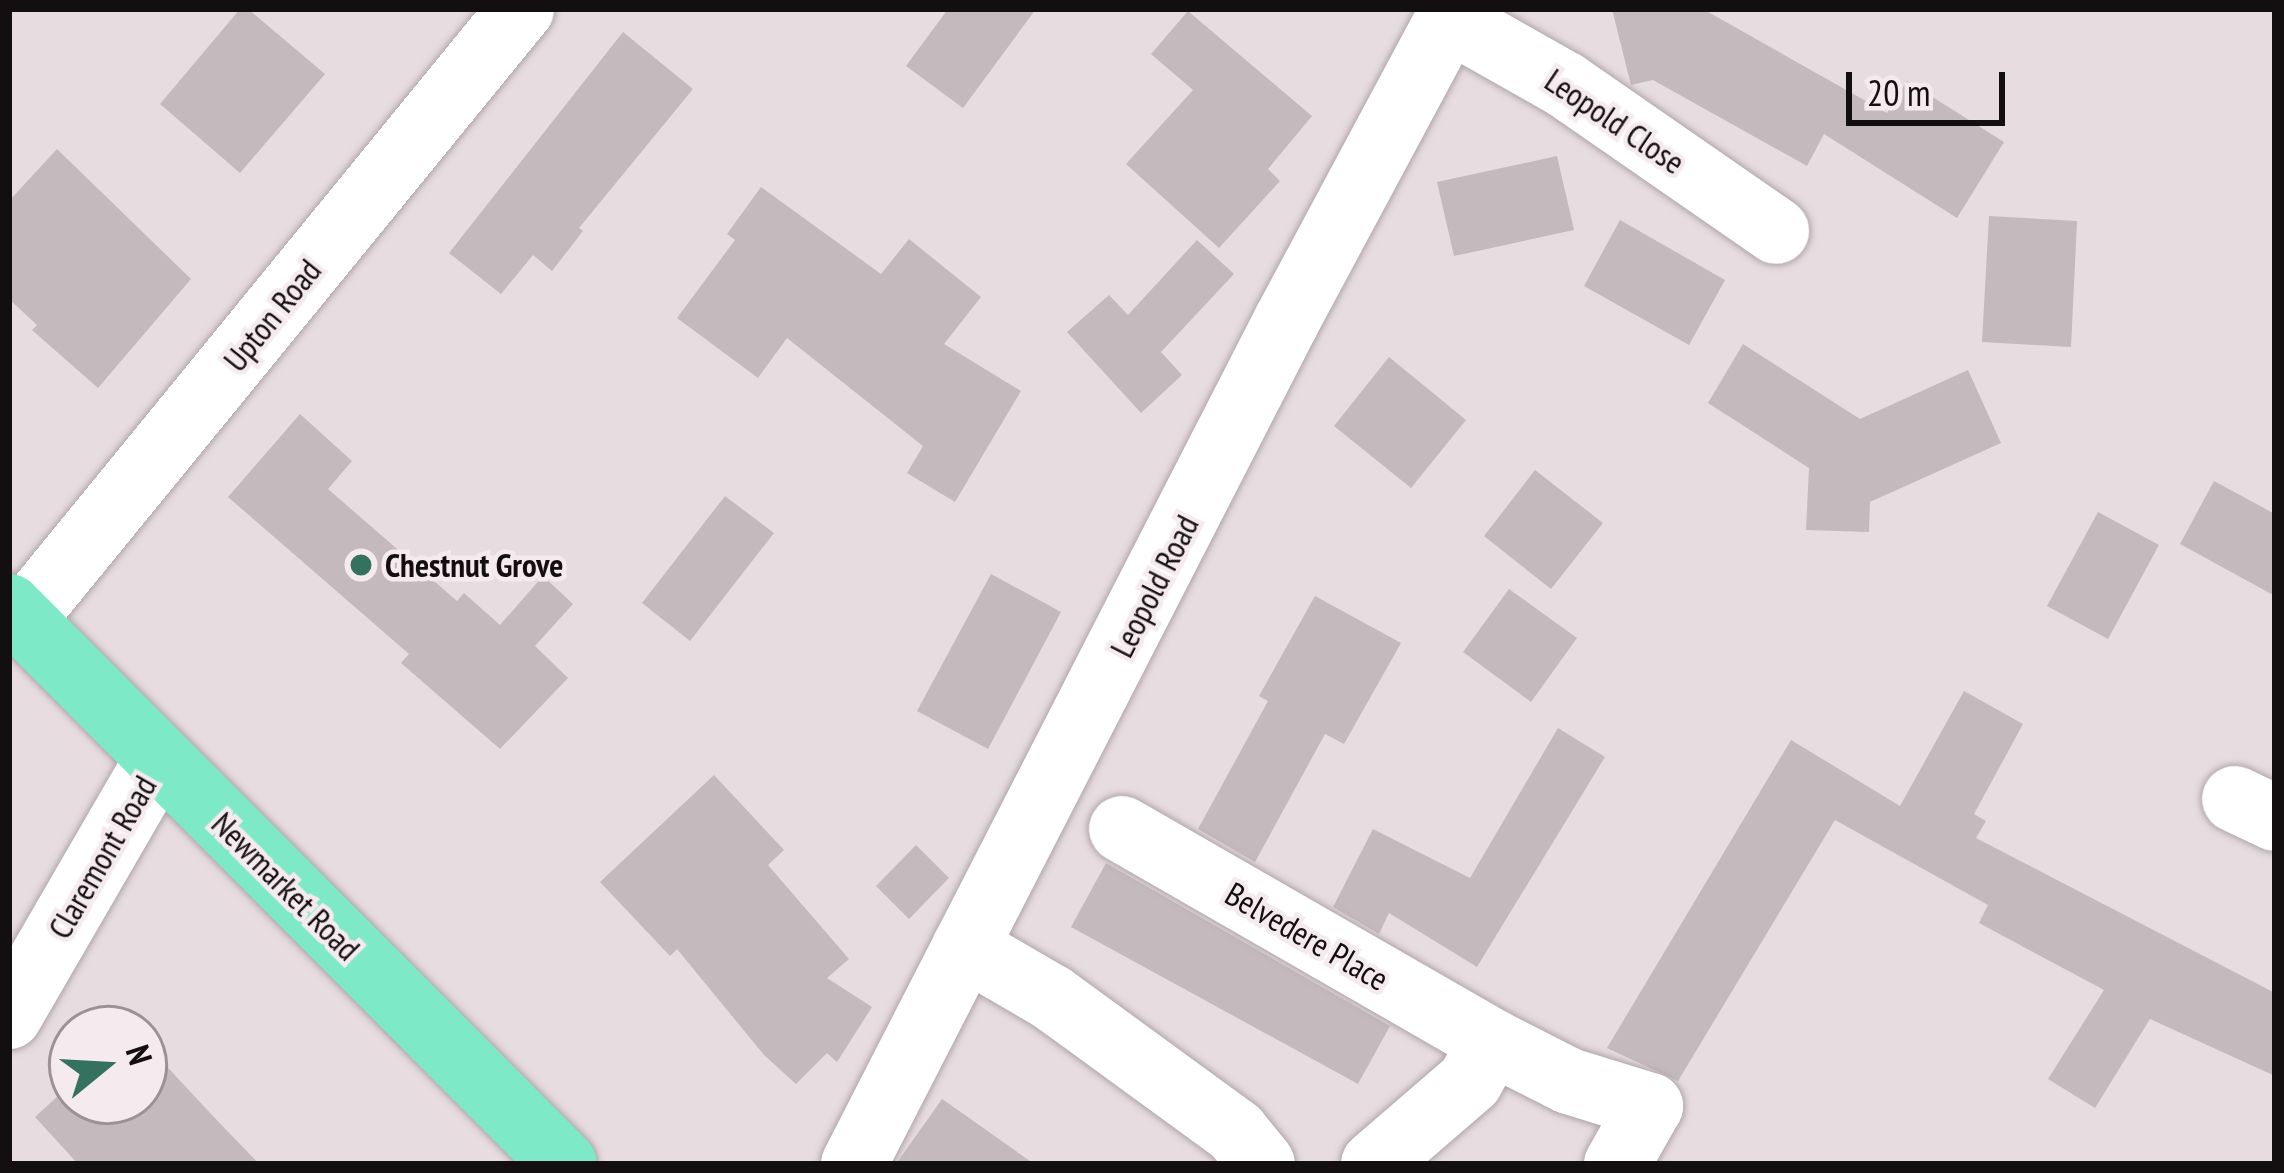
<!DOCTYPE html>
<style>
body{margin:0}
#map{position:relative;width:2284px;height:1173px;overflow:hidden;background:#e7dce0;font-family:"PT Sans Narrow",sans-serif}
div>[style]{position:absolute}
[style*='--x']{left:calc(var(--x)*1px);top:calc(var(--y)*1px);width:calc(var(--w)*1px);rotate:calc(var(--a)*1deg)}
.building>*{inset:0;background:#c4babd}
.roads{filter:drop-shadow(0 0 3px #b0a5a9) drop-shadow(0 0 3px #b0a5a9)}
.minor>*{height:66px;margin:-33px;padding:0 33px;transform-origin:33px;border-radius:33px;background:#fff}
.highway>*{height:66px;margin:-33px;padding:0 33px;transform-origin:33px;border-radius:33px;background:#7ee9c6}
.dots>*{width:33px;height:33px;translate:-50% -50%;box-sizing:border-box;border:6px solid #f5eaed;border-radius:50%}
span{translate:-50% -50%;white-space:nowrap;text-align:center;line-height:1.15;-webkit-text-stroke:9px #f5eaed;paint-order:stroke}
.street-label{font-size:33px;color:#130f10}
.poi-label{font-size:33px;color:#130f10;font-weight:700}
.left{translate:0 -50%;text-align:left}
.frame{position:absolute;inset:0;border:12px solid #130f10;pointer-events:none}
.north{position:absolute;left:48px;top:1005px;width:120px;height:120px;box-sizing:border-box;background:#f5eaed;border:3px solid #9b9295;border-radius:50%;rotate:72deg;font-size:33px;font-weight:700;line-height:48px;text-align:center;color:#130f10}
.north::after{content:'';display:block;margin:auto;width:42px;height:54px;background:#34725f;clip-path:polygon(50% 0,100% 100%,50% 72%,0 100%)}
.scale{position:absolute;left:1846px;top:72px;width:159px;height:54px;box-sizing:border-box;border:6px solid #130f10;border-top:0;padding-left:15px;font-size:36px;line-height:42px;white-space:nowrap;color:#130f10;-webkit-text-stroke:9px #f5eaed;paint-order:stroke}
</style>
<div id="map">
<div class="building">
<div style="clip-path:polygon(240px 9px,248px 9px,325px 74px,240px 173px,160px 104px)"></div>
<div style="clip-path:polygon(948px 9px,1036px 9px,963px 108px,906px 66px)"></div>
<div style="clip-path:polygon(1612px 9px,1703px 9px,1887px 113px,1907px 81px,2004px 142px,1957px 218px,1824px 134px,1807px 166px,1653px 80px,1631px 85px)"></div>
<div style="clip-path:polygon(1188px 11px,1312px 116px,1268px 169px,1280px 181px,1219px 248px,1126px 164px,1193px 90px,1151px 54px)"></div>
<div style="clip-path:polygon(623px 32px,693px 89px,579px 228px,583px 231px,552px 271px,533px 255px,501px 294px,449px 253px)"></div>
<div style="clip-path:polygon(57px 149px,191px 279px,98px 388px,32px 330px,37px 325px,9px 299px,9px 201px)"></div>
<div style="clip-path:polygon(1557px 156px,1574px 230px,1454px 256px,1437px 182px)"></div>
<div style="clip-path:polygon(761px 187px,881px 274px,909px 239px,981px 297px,944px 344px,1021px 391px,955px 502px,907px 473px,923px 446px,787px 338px,758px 378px,677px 318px,735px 240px,727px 234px)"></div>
<div style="clip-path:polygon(1989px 216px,2077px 221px,2071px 347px,1982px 342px)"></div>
<div style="clip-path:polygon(1620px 220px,1725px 280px,1689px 345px,1584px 286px)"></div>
<div style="clip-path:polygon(1197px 240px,1234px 274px,1161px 352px,1182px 375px,1141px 413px,1067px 332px,1109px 295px,1128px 315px)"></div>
<div style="clip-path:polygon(1743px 344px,1860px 419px,1968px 370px,2001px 443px,1870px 502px,1869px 532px,1806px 530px,1809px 468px,1708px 403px)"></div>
<div style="clip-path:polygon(1389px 357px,1466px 420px,1411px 488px,1334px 426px)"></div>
<div style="clip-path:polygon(300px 414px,352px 461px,328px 489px,457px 601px,464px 593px,500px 625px,543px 576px,573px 604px,535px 646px,568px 678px,500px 749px,401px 663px,409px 654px,228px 497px)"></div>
<div style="clip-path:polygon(1535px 470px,1603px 523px,1551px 589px,1484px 536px)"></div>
<div style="clip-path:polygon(2214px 481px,2275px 514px,2275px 596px,2180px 544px)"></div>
<div style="clip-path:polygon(725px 496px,774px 533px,690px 641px,642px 603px)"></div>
<div style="clip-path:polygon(2098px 512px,2159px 545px,2108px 639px,2047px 606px)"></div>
<div style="clip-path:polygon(991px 574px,1061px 612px,988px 749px,917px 711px)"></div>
<div style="clip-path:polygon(1509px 589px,1577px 638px,1531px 702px,1463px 652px)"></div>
<div style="clip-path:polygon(1315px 596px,1401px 643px,1344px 744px,1325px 734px,1255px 862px,1198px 829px,1268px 701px,1259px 696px)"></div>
<div style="clip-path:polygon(1964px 691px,2023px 724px,1974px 814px,1986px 821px,1976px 838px,2275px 993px,2275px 1076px,2150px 1019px,2095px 1108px,2048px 1079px,2104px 990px,1979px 923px,1988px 905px,1835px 820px,1678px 1081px,1607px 1048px,1791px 740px,1900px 806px)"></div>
<div style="clip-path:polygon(1558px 728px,1605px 757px,1477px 967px,1389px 913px,1379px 934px,1333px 907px,1373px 829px,1470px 878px)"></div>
<div style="clip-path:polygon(714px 775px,784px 850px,768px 865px,849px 959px,827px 978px,872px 1007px,837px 1062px,827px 1053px,796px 1084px,764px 1055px,677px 949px,670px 956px,600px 882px)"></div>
<div style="clip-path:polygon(916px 845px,949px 878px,909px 919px,876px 886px)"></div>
<div style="clip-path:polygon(1106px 863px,1390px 1026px,1358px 1084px,1071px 927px)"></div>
<div style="clip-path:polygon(144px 1042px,212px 1115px,259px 1164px,78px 1164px,35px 1117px,72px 1083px,72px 1101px,144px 1101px)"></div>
<div style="clip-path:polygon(942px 1099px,982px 1127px,1034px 1164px,896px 1164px)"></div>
</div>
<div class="roads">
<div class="minor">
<div style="--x:1449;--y:19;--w:132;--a:29.5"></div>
<div style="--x:1564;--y:84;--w:258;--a:34.7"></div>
<div style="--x:22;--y:620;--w:789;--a:-50.76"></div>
<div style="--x:2235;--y:799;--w:44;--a:25.4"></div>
<div style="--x:1122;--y:829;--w:427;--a:29.9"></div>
<div style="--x:1492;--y:1042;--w:86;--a:26.9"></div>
<div style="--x:1569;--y:1081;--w:85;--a:17.2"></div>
<div style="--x:1650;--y:1106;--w:67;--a:119.6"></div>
<div style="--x:965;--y:947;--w:99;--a:30.2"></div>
<div style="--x:1051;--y:997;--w:229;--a:36.1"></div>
<div style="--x:1236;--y:1132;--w:41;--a:50.9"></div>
<div style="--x:9;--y:1016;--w:297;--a:-59.9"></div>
<div style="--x:854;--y:1164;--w:949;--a:-62.84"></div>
<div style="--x:1287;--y:320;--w:353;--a:-61.8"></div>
<div style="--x:1374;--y:1164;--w:127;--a:-40.8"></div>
<div style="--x:1470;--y:1081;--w:45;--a:-60.6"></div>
</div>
<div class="highway">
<div style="--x:9;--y:607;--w:786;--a:45.1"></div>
</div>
</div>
<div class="dots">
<div style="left:361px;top:565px;background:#34725f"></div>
</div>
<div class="street-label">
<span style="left:1615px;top:121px;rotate:34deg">Leopold Close</span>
<span style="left:272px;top:315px;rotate:-51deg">Upton Road</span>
<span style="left:1154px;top:586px;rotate:-63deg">Leopold Road</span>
<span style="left:102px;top:857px;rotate:-60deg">Claremont Road</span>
<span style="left:286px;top:886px;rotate:45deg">Newmarket Road</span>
<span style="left:1307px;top:936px;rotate:30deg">Belvedere Place</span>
</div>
<div class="poi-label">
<span class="left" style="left:385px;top:565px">Chestnut Grove</span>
</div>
<div class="frame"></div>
<div class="north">N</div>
<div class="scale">20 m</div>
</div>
